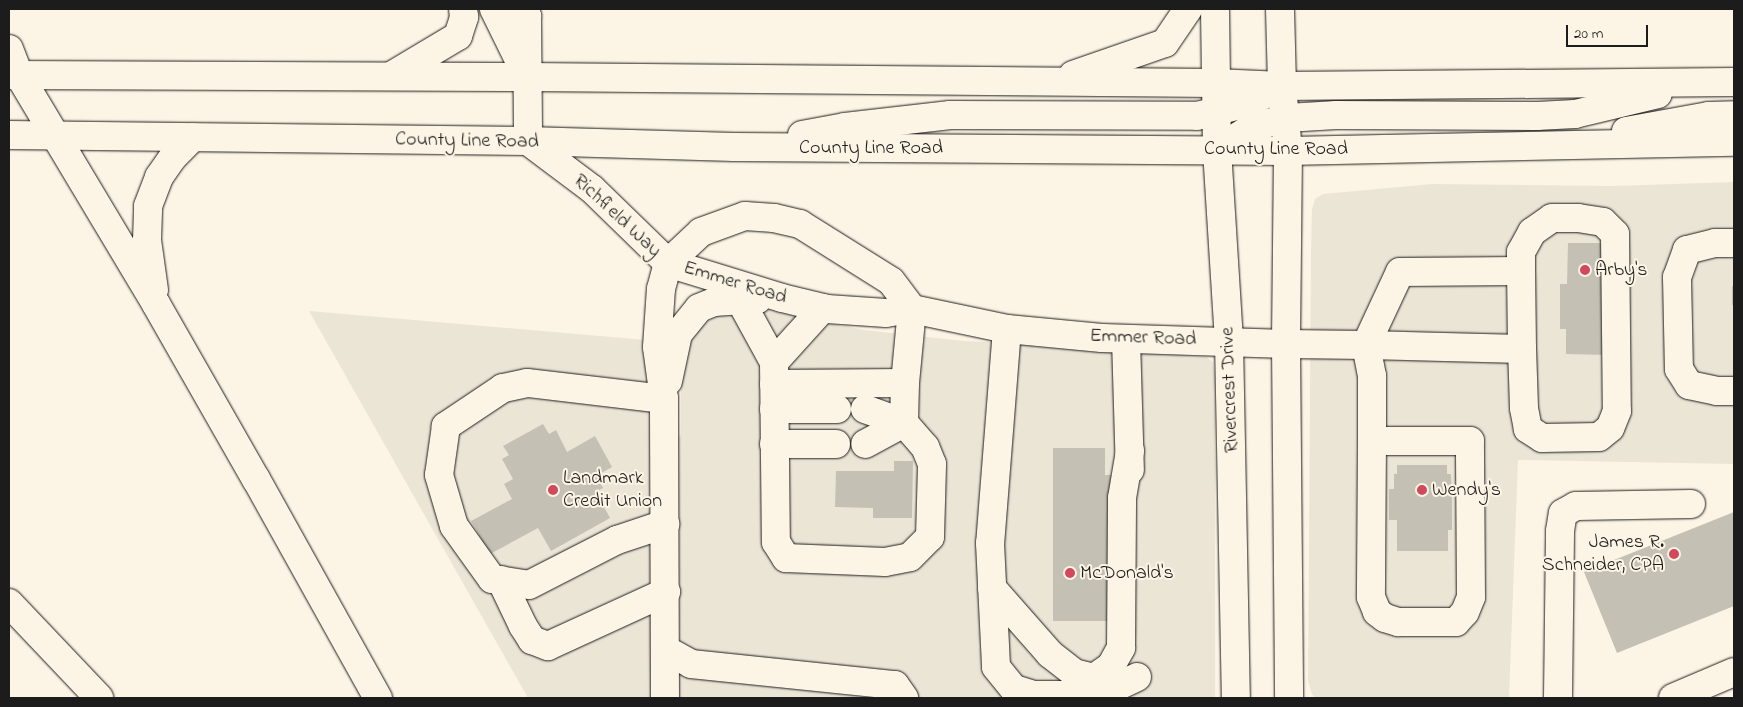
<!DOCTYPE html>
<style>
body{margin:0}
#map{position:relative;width:1743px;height:707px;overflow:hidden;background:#fcf5e5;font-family:"Indie Flower",sans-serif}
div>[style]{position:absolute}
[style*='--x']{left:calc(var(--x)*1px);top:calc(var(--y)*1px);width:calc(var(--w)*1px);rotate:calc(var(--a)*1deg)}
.built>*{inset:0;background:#ebe5d6}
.building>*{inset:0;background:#c4c0b3}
.roads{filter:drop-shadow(0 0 1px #1c1c1c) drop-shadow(0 0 1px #1c1c1c)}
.minor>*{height:28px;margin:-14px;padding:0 14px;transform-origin:14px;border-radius:14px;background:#fcf5e5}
.major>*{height:28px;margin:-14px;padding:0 14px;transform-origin:14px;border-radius:14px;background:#fcf5e5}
.highway>*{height:28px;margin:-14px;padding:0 14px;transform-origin:14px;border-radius:14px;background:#fcf5e5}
.dots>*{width:14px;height:14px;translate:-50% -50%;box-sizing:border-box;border:2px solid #fcf5e5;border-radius:50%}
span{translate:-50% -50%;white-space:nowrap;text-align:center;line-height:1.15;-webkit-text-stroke:4px #fcf5e5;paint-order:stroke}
.street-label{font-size:20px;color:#1c1c1c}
.poi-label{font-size:20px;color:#1c1c1c}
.left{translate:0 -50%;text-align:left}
.right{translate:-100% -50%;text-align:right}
.frame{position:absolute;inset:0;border:10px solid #1c1c1c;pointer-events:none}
.scale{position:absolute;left:1566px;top:25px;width:82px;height:22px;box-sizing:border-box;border:2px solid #1c1c1c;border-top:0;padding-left:6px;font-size:15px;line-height:18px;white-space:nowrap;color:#1c1c1c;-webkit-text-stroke:4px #fcf5e5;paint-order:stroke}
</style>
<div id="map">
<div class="built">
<div style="clip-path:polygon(1734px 182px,1734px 464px,1518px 460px,1509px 698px,1315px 698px,1312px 694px,1308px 681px,1311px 252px,1312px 209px,1315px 199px,1323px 194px,1432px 184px,1612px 186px)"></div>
<div style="clip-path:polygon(764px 309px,864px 330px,964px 341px,1076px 346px,1206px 357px,1213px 362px,1215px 377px,1215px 698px,528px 698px,309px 311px,646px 340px,651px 434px,681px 436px,681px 366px,691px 337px,704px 323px,718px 315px)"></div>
</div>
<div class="building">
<div style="clip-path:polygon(1568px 243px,1607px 243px,1607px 355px,1566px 354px,1566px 329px,1560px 329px,1560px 284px,1567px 284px)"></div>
<div style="clip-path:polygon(1732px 286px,1734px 286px,1734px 305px,1732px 305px)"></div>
<div style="clip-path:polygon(543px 424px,549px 434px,556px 430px,567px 452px,595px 436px,612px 467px,596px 476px,603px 488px,596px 492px,610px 518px,551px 551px,538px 528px,490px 554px,471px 521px,512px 499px,504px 484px,513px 479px,502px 459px,509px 455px,503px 446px)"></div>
<div style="clip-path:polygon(1053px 448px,1105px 448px,1105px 475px,1114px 475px,1114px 621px,1053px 621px)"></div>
<div style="clip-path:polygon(894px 461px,913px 461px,912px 518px,873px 518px,873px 508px,835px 507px,836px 471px,894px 471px)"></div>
<div style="clip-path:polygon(1397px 465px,1447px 465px,1447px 474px,1451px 474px,1452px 501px,1452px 530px,1448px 530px,1448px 551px,1397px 551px,1397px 520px,1389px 520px,1389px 489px,1394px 489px,1394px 474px,1397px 474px)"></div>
<div style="clip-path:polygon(1734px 512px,1734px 606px,1617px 653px,1584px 572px)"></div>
</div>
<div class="roads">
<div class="minor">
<div style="--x:494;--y:9;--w:66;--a:63.8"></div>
<div style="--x:522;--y:9;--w:9;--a:54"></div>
<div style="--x:527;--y:16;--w:125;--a:89.5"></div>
<div style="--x:528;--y:141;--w:80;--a:36.9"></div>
<div style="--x:592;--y:189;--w:106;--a:44.2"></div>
<div style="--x:668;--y:263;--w:119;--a:17.1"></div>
<div style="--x:782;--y:298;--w:46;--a:13.7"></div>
<div style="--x:827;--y:309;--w:59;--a:3.9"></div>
<div style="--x:886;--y:313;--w:26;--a:-9"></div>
<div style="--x:912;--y:309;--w:97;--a:11.9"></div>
<div style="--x:1007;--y:329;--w:95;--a:5.4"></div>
<div style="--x:1102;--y:338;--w:184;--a:1.9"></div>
<div style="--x:1286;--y:344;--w:80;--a:0.7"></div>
<div style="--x:1366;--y:345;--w:156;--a:1.5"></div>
<div style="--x:1522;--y:349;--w:78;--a:-90.7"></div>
<div style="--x:1521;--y:271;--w:121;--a:179.5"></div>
<div style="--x:1400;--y:272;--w:81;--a:115"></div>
<div style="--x:1366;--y:345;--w:32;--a:79"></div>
<div style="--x:1372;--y:376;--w:65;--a:90"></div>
<div style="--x:1372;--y:441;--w:156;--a:90.4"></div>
<div style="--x:1371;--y:597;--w:16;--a:68"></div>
<div style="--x:1377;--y:612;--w:10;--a:37"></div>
<div style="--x:1385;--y:618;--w:14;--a:17"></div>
<div style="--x:1398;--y:622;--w:58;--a:0"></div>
<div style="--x:1456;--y:622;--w:13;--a:-48"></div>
<div style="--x:1465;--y:612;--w:16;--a:-68"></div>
<div style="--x:1471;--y:597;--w:156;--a:-90.4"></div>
<div style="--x:1470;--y:441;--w:98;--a:180"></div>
<div style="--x:1215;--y:9;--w:141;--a:89.2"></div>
<div style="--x:1217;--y:150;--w:191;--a:86.4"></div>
<div style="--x:1229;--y:341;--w:357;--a:88.9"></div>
<div style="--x:1280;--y:9;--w:77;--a:88.5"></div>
<div style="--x:1282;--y:86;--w:65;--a:84.7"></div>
<div style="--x:1288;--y:151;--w:193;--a:90.6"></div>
<div style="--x:1286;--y:344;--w:354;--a:89.5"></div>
<div style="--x:1734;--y:243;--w:19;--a:180"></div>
<div style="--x:1715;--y:243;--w:29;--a:166"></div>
<div style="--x:1687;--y:250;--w:29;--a:110"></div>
<div style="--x:1677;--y:277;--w:92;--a:88.8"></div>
<div style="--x:1679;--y:369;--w:19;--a:58"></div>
<div style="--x:1689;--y:385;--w:29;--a:12"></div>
<div style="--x:1717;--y:391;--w:17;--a:0"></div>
<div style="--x:668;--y:263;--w:45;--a:-43.2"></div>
<div style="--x:701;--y:232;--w:47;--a:-20"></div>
<div style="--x:745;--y:216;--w:29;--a:4"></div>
<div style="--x:774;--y:218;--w:27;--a:13"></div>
<div style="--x:800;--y:224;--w:107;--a:32.1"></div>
<div style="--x:891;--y:281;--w:35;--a:53"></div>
<div style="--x:1521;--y:271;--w:19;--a:-90"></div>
<div style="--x:1521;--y:252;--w:23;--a:-61"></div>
<div style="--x:1532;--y:232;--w:24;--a:-35"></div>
<div style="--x:1552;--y:218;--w:26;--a:0"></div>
<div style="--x:1578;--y:218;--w:25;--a:9"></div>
<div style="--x:1603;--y:222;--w:17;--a:45"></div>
<div style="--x:1615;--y:234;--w:177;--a:89.4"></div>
<div style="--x:1617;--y:411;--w:18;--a:112"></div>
<div style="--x:1610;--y:428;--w:14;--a:141"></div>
<div style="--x:1599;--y:437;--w:57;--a:179"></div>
<div style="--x:1542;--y:438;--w:17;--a:-147"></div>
<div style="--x:1528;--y:429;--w:21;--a:-101"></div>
<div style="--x:1524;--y:408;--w:59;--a:-91.9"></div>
<div style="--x:740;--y:300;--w:71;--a:61.3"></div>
<div style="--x:774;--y:362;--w:180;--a:89.4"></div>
<div style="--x:776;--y:542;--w:19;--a:58"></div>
<div style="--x:786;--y:558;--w:99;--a:2.3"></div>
<div style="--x:885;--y:562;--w:25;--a:-11"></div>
<div style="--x:910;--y:557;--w:28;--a:-45"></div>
<div style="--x:930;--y:537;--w:73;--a:-88.4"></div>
<div style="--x:932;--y:464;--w:18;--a:-112"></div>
<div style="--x:925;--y:447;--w:32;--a:-131"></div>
<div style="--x:904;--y:423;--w:40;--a:-88.6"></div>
<div style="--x:905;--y:383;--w:74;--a:-84.6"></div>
<div style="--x:1007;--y:329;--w:215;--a:94.5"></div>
<div style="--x:990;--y:543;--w:124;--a:87.2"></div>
<div style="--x:996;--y:667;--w:28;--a:51"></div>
<div style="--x:1014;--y:689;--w:21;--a:17"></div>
<div style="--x:1034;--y:695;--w:65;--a:0"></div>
<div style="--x:1099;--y:695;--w:42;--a:-25.3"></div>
<div style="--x:1126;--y:339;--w:131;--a:88.3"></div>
<div style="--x:774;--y:362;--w:73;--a:-47.8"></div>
<div style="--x:668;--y:381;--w:48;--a:-78"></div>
<div style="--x:678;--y:334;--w:33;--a:-51"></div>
<div style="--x:699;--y:308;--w:16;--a:-22"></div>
<div style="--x:714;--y:302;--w:44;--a:-3.9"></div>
<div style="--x:774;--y:384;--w:131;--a:-0.4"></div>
<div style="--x:664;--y:399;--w:138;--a:-173.3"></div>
<div style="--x:527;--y:383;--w:25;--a:168"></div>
<div style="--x:503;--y:388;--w:69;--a:146.3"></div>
<div style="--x:446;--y:426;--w:49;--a:98.1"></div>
<div style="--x:439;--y:475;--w:53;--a:73.6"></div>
<div style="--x:454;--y:526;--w:65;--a:54.4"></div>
<div style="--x:492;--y:579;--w:37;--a:9"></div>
<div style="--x:529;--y:585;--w:99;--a:-27.1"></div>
<div style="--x:617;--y:540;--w:51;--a:-18.4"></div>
<div style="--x:774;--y:409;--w:63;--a:0"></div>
<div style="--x:865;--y:409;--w:41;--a:19.7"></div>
<div style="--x:904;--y:423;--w:44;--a:151.7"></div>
<div style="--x:774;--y:444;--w:62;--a:0"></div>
<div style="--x:501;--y:580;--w:51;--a:64.4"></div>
<div style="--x:523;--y:626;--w:17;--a:57"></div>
<div style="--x:532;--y:640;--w:17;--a:21"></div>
<div style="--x:548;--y:646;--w:130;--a:-24.6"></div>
<div style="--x:992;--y:588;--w:88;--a:48.7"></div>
<div style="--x:1050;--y:654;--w:31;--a:38"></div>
<div style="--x:1074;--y:673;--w:21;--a:14"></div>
<div style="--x:1094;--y:678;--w:21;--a:-35"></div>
<div style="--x:1111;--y:666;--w:21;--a:-61"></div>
<div style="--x:1121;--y:648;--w:150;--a:-89.6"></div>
<div style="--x:1122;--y:498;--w:48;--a:-80.3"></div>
<div style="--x:666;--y:650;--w:29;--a:29"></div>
<div style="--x:691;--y:664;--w:205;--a:5.9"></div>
<div style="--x:895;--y:685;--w:16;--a:55"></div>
<div style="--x:665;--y:698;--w:299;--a:-90.2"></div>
<div style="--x:664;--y:399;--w:52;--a:-97.7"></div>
<div style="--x:657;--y:347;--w:58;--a:-86.1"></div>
<div style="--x:661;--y:289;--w:27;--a:-75"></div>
<div style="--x:1558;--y:698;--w:167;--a:-89.3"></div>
<div style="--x:1560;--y:531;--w:18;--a:-81"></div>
<div style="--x:1563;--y:513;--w:15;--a:-28"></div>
<div style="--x:1576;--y:506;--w:115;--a:-1"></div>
<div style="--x:1673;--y:698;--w:66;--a:-23.1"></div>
</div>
<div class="major">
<div style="--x:9;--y:75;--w:518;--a:0.22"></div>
<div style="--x:527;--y:77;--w:688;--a:0.5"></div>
<div style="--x:1215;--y:83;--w:67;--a:2.6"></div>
<div style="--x:1282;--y:86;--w:452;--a:-0.5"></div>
<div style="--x:1073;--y:75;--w:97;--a:-19.2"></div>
<div style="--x:1165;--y:43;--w:41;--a:-55.9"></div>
<div style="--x:391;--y:76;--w:78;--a:-30.8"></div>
<div style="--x:458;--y:36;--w:20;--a:-72"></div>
<div style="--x:464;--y:17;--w:8;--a:-97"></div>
<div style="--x:1626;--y:131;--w:84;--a:-10.2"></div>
<div style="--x:1709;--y:116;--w:25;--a:-2"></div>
<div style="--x:9;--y:135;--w:519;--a:0.66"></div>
<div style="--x:528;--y:141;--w:206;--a:1.7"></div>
<div style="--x:734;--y:147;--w:554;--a:0.41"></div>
<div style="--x:1288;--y:151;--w:446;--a:-1.2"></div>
<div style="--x:802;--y:135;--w:44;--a:-10.5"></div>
<div style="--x:845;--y:127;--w:106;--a:-6.5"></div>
<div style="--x:950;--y:115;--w:247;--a:0.2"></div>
<div style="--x:1197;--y:116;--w:53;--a:-14.3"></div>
<div style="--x:1248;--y:103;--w:36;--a:-27"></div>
<div style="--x:1217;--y:150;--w:40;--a:-32.9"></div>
<div style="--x:1251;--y:128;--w:35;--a:-16"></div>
<div style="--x:1285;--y:118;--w:51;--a:-3.4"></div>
<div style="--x:1336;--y:115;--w:201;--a:0.3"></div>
<div style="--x:1537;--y:116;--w:38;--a:-3"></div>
<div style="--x:1575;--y:114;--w:85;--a:-13.5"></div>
</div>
<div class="highway">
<div style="--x:9;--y:49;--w:28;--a:69"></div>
<div style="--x:19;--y:75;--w:267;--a:59.1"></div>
<div style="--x:156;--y:304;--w:202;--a:60.3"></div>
<div style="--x:256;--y:479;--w:251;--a:60.9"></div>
<div style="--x:154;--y:290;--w:50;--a:-98"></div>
<div style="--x:147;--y:240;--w:34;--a:-88"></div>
<div style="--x:148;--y:206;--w:31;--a:-69"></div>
<div style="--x:159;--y:177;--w:24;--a:-55"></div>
<div style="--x:173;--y:157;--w:28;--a:-45"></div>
<div style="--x:9;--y:603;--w:131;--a:46.5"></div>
</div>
</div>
<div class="dots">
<div style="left:1585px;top:270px;background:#d1495b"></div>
<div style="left:553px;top:490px;background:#d1495b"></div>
<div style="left:1422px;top:490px;background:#d1495b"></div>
<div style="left:1674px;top:554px;background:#d1495b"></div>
<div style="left:1070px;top:573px;background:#d1495b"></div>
</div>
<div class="street-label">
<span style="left:467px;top:141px;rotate:1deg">County Line Road</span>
<span style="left:871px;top:148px">County Line Road</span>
<span style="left:1276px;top:149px">County Line Road</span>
<span style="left:617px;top:216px;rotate:43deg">Richfield Way</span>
<span style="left:735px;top:283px;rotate:17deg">Emmer Road</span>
<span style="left:1143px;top:338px;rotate:2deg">Emmer Road</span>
<span style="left:1230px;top:390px;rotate:-92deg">Rivercrest Drive</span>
</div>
<div class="poi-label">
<span class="left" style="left:1595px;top:270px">Arby's</span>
<span class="left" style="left:563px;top:490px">Landmark<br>Credit Union</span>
<span class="left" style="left:1432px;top:490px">Wendy's</span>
<span class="right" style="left:1664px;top:554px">James R.<br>Schneider, CPA</span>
<span class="left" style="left:1080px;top:573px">McDonald's</span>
</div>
<div class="frame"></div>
<div class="scale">20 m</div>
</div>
